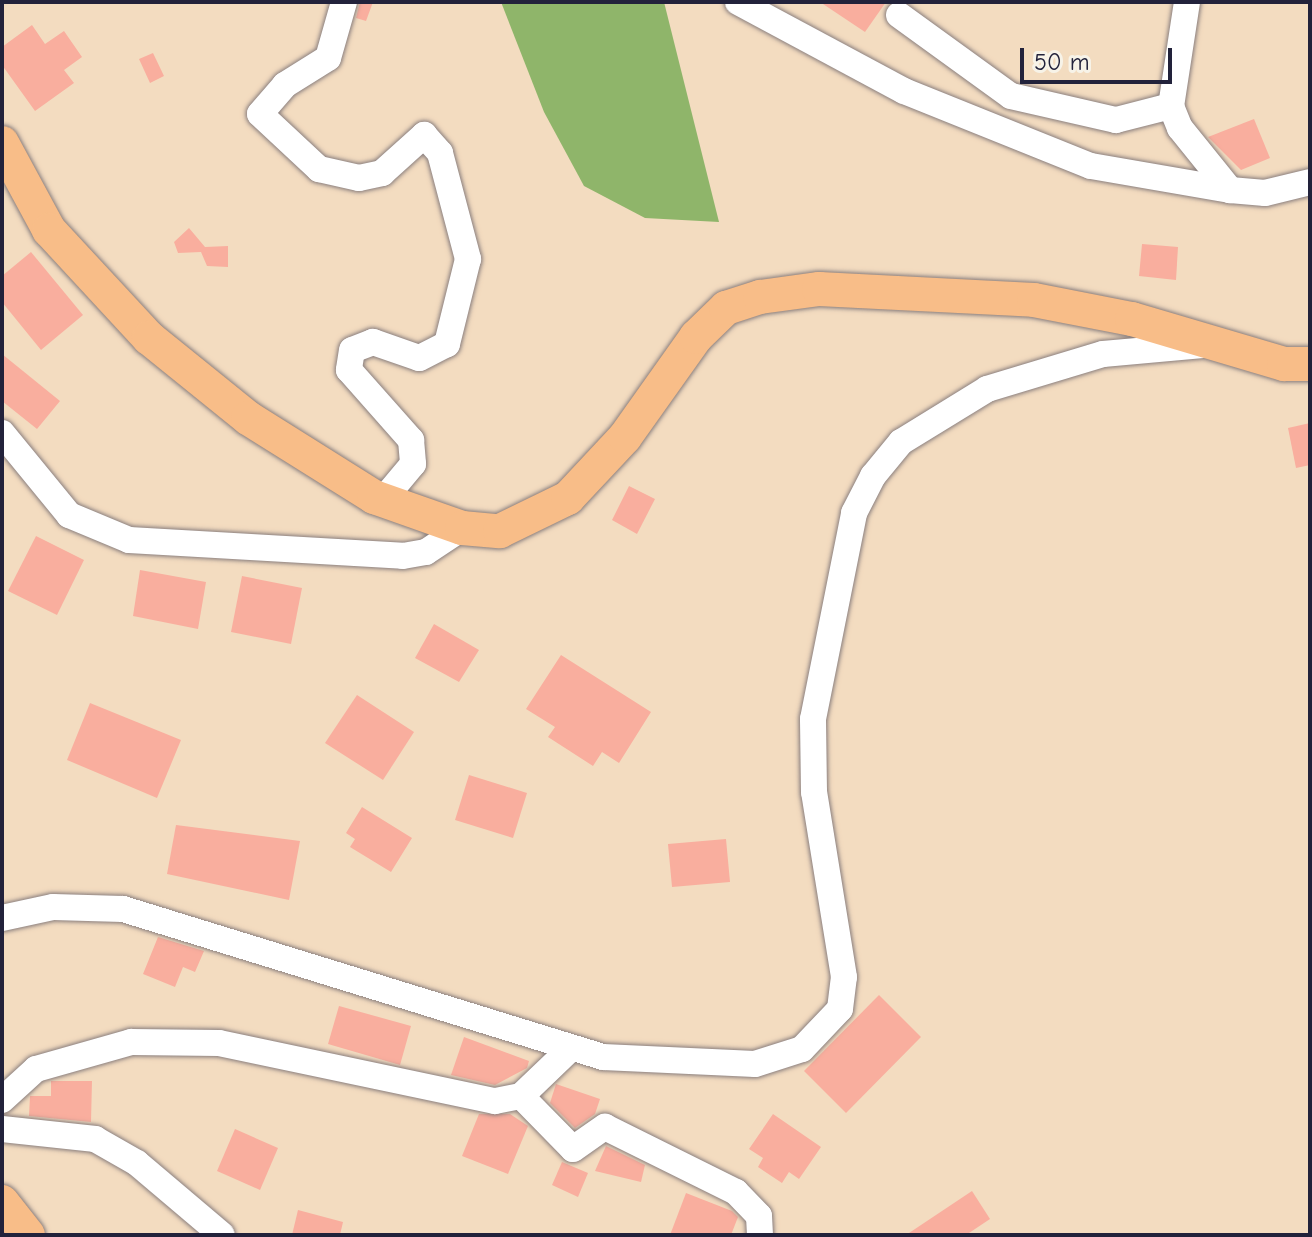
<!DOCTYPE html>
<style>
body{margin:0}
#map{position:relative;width:1312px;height:1237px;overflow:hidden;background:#f3dcc0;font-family:"Comic Neue",sans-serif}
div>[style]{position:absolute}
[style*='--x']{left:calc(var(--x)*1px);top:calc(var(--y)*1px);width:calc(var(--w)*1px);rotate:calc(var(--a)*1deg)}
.forest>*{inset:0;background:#8fb56a}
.building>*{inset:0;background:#f9ae9e}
.roads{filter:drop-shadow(0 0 2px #8a7f7e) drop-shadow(0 0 2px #8a7f7e)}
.minor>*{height:26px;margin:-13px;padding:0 13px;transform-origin:13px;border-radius:13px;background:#fff}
.major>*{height:34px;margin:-17px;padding:0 17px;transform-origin:17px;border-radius:17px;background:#f8bd88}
span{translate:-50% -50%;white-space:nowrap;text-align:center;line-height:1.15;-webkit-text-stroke:6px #f7f3e8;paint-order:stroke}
.frame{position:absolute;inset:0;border:4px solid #22223b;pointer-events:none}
.scale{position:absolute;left:1020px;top:48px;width:152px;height:36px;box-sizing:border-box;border:4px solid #22223b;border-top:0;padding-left:10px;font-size:24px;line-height:28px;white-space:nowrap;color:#22223b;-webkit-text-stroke:6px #f7f3e8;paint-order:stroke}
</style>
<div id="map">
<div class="forest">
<div style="clip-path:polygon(501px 2px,664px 2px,719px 222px,645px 218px,584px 186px,544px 112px)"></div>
</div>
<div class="building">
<div style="clip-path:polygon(360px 2px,373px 2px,366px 21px,356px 18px)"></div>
<div style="clip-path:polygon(820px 2px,886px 2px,865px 32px)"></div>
<div style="clip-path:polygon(32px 25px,45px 44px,64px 31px,82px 57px,64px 70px,74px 83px,35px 111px,2px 65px,2px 47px)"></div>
<div style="clip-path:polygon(153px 53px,164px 76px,150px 83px,139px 59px)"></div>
<div style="clip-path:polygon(1254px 119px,1270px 158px,1241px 170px,1208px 137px)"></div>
<div style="clip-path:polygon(189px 228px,205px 247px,228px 246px,228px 267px,207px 266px,201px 252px,178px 253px,174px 242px)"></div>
<div style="clip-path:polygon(1142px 244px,1178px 247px,1176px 280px,1139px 276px)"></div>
<div style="clip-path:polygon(31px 252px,83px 315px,41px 350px,2px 302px,2px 276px)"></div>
<div style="clip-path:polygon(2px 354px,60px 401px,37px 429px,2px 401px)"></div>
<div style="clip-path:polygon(1310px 423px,1310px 465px,1296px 468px,1288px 428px)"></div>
<div style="clip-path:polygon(629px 486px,655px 499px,637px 534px,612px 520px)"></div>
<div style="clip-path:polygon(36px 536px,84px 560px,57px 615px,8px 591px)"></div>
<div style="clip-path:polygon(140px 570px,206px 582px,198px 629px,133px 616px)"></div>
<div style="clip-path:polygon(242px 576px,302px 588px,291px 644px,231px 632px)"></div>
<div style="clip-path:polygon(434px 624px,479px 650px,459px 682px,415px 658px)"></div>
<div style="clip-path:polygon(561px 655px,651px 712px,619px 763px,602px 752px,593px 766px,548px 737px,555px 727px,526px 709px)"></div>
<div style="clip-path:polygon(357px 695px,414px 732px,383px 780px,325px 743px)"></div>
<div style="clip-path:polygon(90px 703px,181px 740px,157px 798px,67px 760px)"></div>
<div style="clip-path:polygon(469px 775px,527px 793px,513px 838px,455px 820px)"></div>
<div style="clip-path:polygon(362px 807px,412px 838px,391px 872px,350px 847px,355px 839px,346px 833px)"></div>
<div style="clip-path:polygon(176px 825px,300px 841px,289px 900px,167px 874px)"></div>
<div style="clip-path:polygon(726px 839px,730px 882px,672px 887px,668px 844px)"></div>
<div style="clip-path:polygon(158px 937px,204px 951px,195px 972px,183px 967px,175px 987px,143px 974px)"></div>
<div style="clip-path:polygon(879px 995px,921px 1037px,846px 1113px,804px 1071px)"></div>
<div style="clip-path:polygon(339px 1006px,411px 1026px,400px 1065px,328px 1044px)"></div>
<div style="clip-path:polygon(464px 1037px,529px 1061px,527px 1068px,495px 1085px,451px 1075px)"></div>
<div style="clip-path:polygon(51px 1081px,92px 1081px,91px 1122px,29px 1116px,30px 1096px,51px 1096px)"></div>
<div style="clip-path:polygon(556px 1084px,600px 1099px,595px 1114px,575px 1128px,550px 1103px)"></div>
<div style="clip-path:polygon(479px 1114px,510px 1114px,528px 1126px,508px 1174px,462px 1156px)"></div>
<div style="clip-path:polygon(773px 1114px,821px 1147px,799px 1179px,789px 1172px,782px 1183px,758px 1167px,763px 1158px,749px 1149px)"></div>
<div style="clip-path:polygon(235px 1129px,278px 1148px,260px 1190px,217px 1171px)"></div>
<div style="clip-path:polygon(606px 1146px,645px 1165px,641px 1182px,595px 1171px)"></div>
<div style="clip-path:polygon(562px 1162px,588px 1173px,578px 1197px,552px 1185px)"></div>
<div style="clip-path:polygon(972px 1191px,990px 1219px,966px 1235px,906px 1235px)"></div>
<div style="clip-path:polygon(686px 1193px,732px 1211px,738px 1217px,731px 1235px,670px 1235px)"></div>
<div style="clip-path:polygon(298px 1210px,343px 1222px,340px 1235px,292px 1235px)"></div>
</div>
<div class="roads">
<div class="minor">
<div style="--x:344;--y:2;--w:58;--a:105.9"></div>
<div style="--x:328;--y:58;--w:51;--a:147.9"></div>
<div style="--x:285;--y:85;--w:38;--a:131"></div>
<div style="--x:260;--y:114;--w:81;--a:43"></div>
<div style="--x:319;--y:169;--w:41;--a:12.7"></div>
<div style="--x:359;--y:178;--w:24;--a:-12"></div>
<div style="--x:382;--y:173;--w:57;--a:-42.1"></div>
<div style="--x:424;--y:135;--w:24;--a:48"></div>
<div style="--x:440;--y:153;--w:110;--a:75.2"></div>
<div style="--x:468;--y:259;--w:88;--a:103.9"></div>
<div style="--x:447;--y:344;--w:31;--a:153"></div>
<div style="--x:419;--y:358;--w:49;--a:-160.8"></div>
<div style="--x:373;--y:342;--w:22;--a:159"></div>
<div style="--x:352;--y:350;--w:20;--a:99"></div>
<div style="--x:349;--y:370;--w:94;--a:48.5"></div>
<div style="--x:411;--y:440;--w:24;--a:85"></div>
<div style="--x:413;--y:464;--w:48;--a:130"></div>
<div style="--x:738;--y:2;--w:188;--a:28.2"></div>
<div style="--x:904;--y:91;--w:201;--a:21.9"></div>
<div style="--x:1091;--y:166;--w:141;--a:9.8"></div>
<div style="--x:1230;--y:190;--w:35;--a:5"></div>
<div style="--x:1265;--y:193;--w:46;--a:-13.7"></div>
<div style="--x:1187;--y:2;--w:105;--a:98.7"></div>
<div style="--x:1171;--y:106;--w:24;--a:68"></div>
<div style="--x:1180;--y:128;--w:80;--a:51.1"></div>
<div style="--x:899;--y:15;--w:138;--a:35.9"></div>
<div style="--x:1011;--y:96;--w:108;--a:12.9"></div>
<div style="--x:1116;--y:120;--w:57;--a:-14.3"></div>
<div style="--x:2;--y:433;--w:106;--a:50.7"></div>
<div style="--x:69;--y:515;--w:65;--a:22.6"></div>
<div style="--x:129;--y:540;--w:274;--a:3.3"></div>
<div style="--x:403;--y:556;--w:23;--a:-10"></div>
<div style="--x:426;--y:552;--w:43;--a:-33.7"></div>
<div style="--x:2;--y:918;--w:52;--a:-12.2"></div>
<div style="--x:53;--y:907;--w:70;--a:1.6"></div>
<div style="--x:123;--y:909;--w:502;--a:17.14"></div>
<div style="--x:603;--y:1057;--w:152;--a:2.6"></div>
<div style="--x:755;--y:1064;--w:49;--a:-17.7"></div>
<div style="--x:802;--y:1049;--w:55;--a:-46.5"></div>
<div style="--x:840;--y:1009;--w:32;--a:-83"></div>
<div style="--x:844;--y:977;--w:187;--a:-99.2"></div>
<div style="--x:814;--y:792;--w:73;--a:-90.8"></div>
<div style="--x:813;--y:719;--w:210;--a:-78.7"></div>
<div style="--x:854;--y:513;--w:42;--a:-62.8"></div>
<div style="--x:873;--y:476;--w:44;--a:-50.5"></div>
<div style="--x:901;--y:442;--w:101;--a:-31.6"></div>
<div style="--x:987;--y:389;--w:121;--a:-16.8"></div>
<div style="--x:1103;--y:354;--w:100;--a:-5.1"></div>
<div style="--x:521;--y:1096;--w:74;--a:45.5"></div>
<div style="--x:573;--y:1149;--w:39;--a:-35"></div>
<div style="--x:605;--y:1127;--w:146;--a:26.4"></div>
<div style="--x:736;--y:1192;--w:33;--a:46"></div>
<div style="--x:759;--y:1216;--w:19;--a:87"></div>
<div style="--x:2;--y:1100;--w:46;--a:-42.4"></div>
<div style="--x:36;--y:1069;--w:99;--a:-15.9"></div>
<div style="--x:131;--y:1042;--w:88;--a:0.7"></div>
<div style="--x:219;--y:1043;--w:282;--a:11.9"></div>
<div style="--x:495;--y:1101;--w:26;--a:-11"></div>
<div style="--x:521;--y:1096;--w:66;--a:-43.8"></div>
<div style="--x:2;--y:1129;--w:94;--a:6.1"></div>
<div style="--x:95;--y:1139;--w:48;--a:29.7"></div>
<div style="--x:137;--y:1163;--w:111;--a:40.3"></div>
</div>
<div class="major">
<div style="--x:2;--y:143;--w:99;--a:61.6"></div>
<div style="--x:49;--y:230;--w:147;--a:47.2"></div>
<div style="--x:149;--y:338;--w:127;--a:38.9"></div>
<div style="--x:248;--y:418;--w:149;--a:32.1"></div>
<div style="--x:374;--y:497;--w:93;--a:19.4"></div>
<div style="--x:462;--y:528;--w:38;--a:5"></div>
<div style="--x:500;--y:531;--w:76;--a:-25.9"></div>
<div style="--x:568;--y:498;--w:83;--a:-46.9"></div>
<div style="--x:625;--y:437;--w:123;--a:-54.6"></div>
<div style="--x:696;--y:337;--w:42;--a:-44"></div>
<div style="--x:726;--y:308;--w:36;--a:-18"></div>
<div style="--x:760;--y:297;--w:60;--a:-7.7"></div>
<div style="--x:819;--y:289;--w:215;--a:2.9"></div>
<div style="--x:1034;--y:300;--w:100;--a:11"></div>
<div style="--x:1132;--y:319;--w:159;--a:16.5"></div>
<div style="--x:1284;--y:364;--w:26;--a:0"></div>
<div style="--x:2;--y:1202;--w:42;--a:51.8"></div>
</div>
</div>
<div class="frame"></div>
<div class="scale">50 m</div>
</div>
